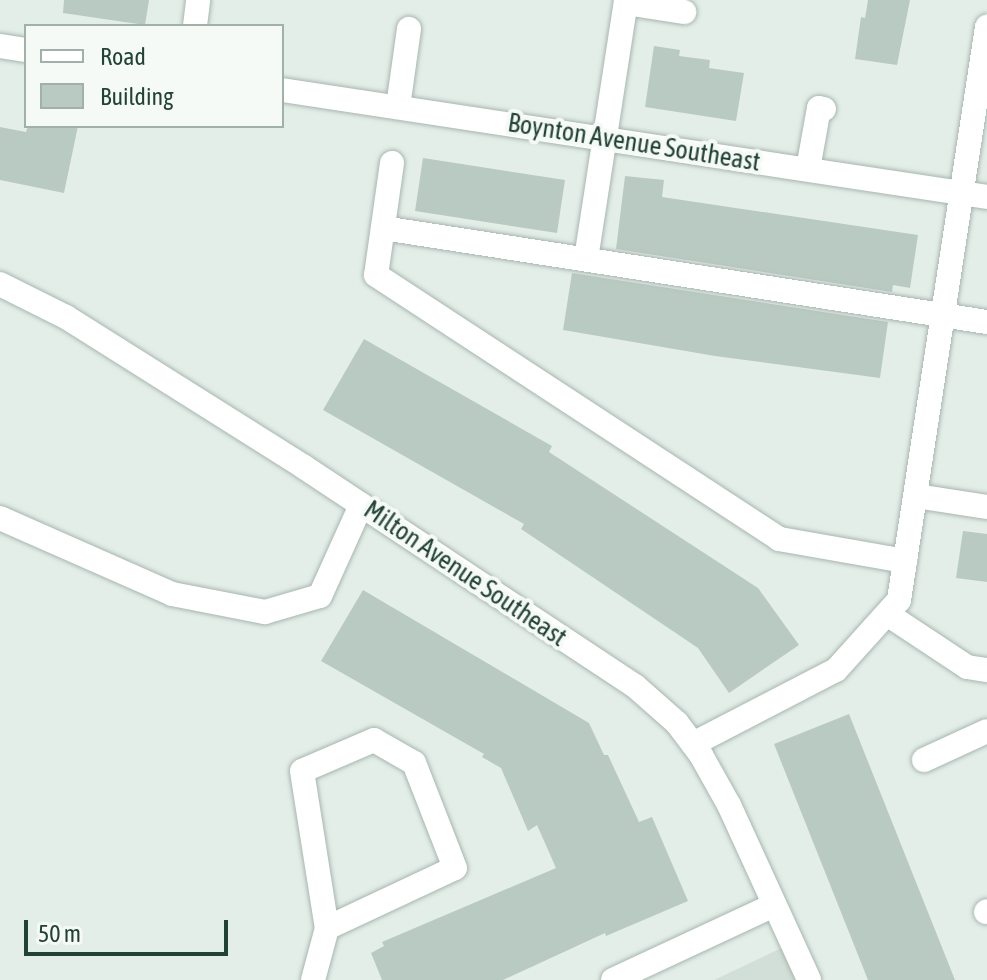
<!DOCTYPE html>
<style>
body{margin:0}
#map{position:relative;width:987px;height:980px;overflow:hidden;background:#e4eee9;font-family:"Asap Condensed",sans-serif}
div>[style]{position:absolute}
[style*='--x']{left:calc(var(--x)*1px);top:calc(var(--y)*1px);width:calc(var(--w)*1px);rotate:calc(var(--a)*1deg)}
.built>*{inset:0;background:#d2dfd8}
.building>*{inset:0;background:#b9cac2}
.roads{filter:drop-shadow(0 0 2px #a6b7b0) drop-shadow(0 0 2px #a6b7b0)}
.minor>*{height:24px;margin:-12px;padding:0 12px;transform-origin:12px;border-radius:12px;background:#fff}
span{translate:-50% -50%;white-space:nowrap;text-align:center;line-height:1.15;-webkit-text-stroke:8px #f5faf7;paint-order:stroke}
.street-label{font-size:26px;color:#214237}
.legend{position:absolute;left:24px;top:24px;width:260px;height:104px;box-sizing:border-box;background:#f5faf7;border:2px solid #a0b0aa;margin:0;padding:10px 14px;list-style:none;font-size:24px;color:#214237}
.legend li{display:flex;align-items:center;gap:16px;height:40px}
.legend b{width:40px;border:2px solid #a0b0aa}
.scale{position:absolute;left:24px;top:920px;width:204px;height:36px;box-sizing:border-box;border:4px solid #214237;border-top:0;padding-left:10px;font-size:24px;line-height:28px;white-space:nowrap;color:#214237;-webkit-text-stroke:6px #f5faf7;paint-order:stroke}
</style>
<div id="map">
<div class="built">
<div style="clip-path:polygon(792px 943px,808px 980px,714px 980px)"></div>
</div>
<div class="building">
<div style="clip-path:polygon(64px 0,149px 0,145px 25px,63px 13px)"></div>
<div style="clip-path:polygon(868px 0,910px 0,897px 65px,855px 59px,861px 17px,865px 18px)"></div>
<div style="clip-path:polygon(654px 46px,680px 50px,679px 56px,710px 60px,709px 68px,744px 73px,736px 121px,645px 107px)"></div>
<div style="clip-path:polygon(28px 126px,78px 126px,64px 193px,0 180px,0 127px,26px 132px)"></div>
<div style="clip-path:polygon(423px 158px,565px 180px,557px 233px,415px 211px)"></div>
<div style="clip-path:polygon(625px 176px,664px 180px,662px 197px,918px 235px,910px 288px,893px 285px,892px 292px,616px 249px)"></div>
<div style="clip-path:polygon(572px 273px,888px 322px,880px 378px,715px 356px,563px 330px)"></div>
<div style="clip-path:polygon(364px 339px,552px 446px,549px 452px,758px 588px,799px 645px,729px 693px,698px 648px,521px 529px,524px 524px,323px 410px)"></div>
<div style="clip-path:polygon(963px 531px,987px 534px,987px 582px,956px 578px)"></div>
<div style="clip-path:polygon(363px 590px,589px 723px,604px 755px,608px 755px,639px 822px,652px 817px,688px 901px,606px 936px,605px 933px,503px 980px,382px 980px,371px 953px,384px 946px,382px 942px,556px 868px,537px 825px,528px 831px,501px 768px,482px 757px,484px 754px,321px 661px)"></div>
<div style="clip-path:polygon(849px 714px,955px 980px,868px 980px,774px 744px)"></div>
</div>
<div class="roads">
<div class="minor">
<div style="--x:626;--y:3;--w:59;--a:8.8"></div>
<div style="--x:195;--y:26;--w:26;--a:-83"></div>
<div style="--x:0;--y:46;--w:26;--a:9"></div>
<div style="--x:282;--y:90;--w:713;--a:8.63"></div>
<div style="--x:398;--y:107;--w:79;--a:-82"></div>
<div style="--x:392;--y:163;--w:113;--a:98.1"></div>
<div style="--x:376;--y:275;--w:482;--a:33.2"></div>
<div style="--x:779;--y:539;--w:128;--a:9.9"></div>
<div style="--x:808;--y:169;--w:62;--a:-79.8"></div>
<div style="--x:819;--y:108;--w:5;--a:11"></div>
<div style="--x:383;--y:228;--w:611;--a:8.85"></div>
<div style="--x:586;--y:259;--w:262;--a:-81.2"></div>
<div style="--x:0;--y:284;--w:74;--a:26.6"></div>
<div style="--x:66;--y:317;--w:281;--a:32.2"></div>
<div style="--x:304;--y:467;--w:397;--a:33.5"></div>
<div style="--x:635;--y:686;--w:56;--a:41.4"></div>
<div style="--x:677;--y:723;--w:40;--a:53"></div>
<div style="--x:701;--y:755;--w:57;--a:60.8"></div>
<div style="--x:729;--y:805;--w:192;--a:65.4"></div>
<div style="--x:916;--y:496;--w:72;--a:8.8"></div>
<div style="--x:0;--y:518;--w:188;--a:23.8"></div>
<div style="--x:172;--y:594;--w:95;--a:11"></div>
<div style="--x:265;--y:612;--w:57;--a:-16.2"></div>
<div style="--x:320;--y:596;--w:100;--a:-65.7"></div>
<div style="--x:887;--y:614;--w:96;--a:33.5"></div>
<div style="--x:967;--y:667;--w:20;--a:9"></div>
<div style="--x:693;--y:744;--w:161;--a:-27.4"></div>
<div style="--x:836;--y:670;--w:94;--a:-48"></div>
<div style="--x:899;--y:600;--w:580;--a:-81.27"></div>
<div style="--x:924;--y:760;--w:69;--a:-24.7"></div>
<div style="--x:986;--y:912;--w:1;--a:-45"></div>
<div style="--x:313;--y:980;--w:54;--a:-74.9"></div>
<div style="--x:327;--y:928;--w:141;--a:-25.1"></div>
<div style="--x:455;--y:868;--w:113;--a:-111.3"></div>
<div style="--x:414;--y:763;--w:46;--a:-150.1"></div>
<div style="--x:374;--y:740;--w:78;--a:156.7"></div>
<div style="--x:302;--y:771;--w:159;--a:81"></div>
<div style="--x:613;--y:980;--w:178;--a:-25"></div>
</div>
</div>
<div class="street-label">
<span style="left:634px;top:143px;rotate:9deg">Boynton Avenue Southeast</span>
<span style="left:465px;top:574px;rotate:34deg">Milton Avenue Southeast</span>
</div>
<ul class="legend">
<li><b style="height:10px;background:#fff"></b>Road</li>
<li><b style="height:22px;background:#b9cac2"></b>Building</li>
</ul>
<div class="scale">50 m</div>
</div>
